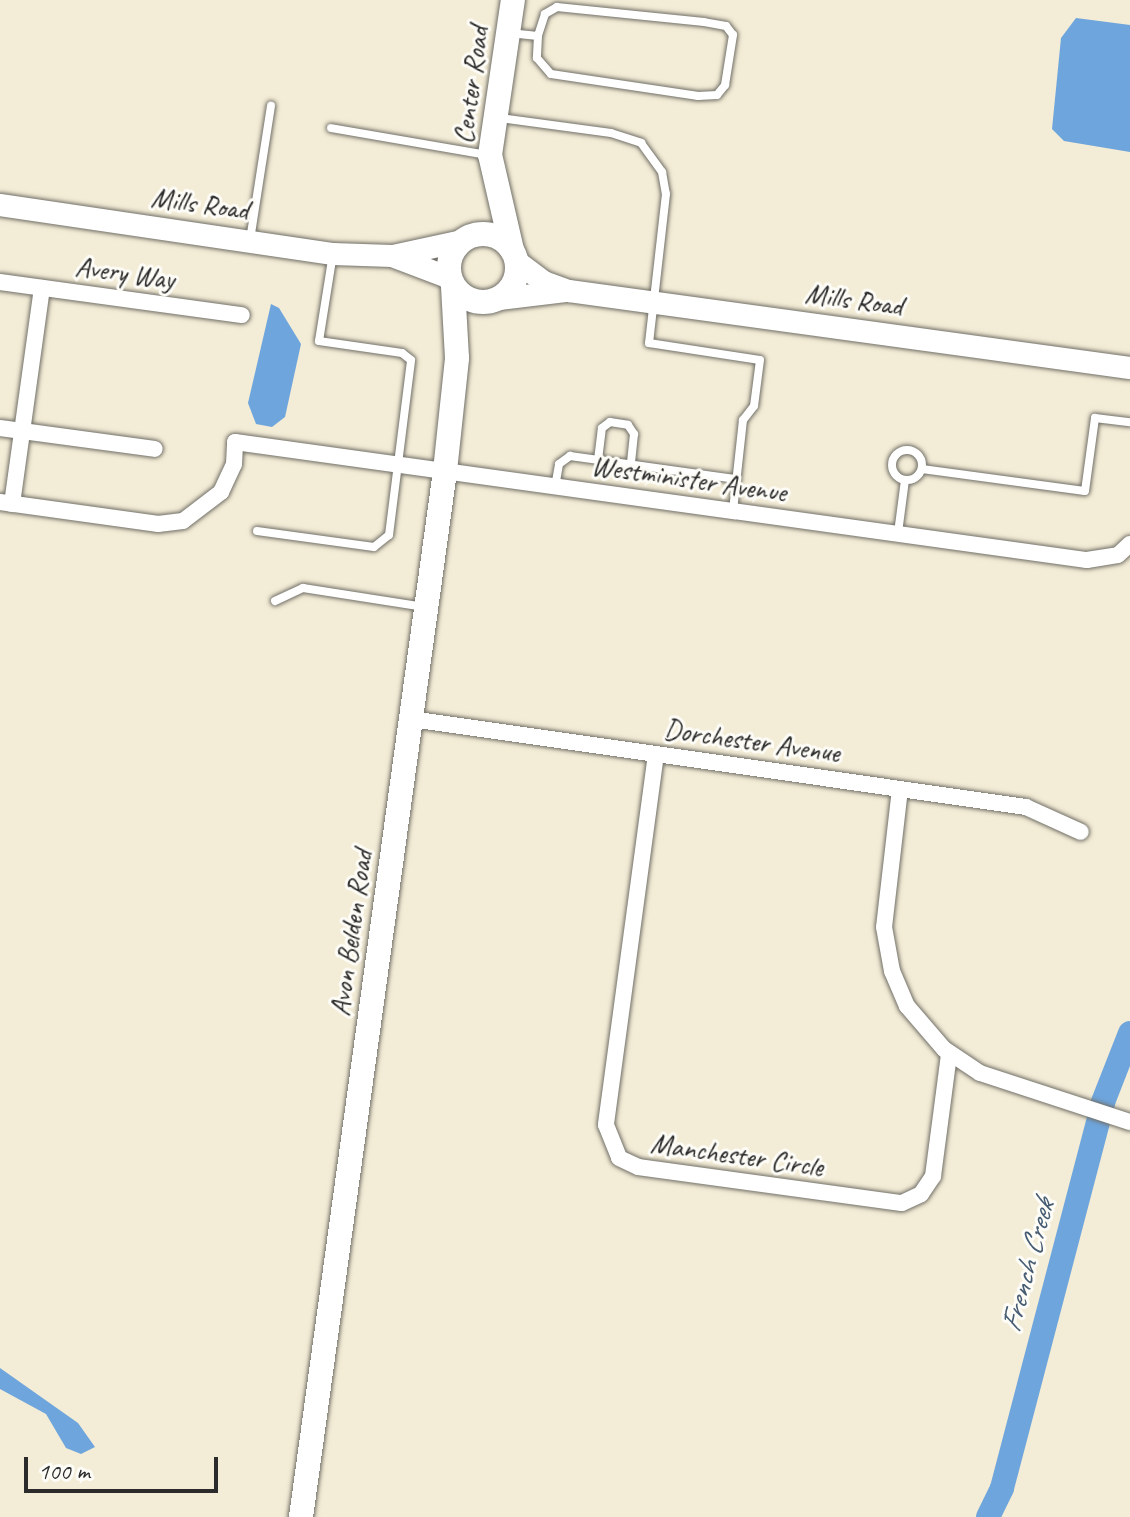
<!DOCTYPE html>
<style>
body{margin:0}
#map{position:relative;width:1130px;height:1517px;overflow:hidden;background:#f3ecd6;font-family:Caveat,sans-serif}
div>[style]{position:absolute}
[style*='--x']{left:calc(var(--x)*1px);top:calc(var(--y)*1px);width:calc(var(--w)*1px);rotate:calc(var(--a)*1deg)}
.water>*{inset:0;background:#6ea5dc}
.river>*{height:24px;margin:-12px;padding:0 12px;transform-origin:12px;border-radius:12px;background:#6ea5dc}
.roads{filter:drop-shadow(0 0 2px #716f67) drop-shadow(0 0 2px #716f67)}
.lane>*{height:8px;margin:-4px;padding:0 4px;transform-origin:4px;border-radius:4px;background:#fff}
.lane>.ring{margin:-4px;padding:0;box-sizing:content-box;background:none;border:8px solid #fff;border-radius:50%}
.street>*{height:16px;margin:-8px;padding:0 8px;transform-origin:8px;border-radius:8px;background:#fff}
.secondary>*{height:22px;margin:-11px;padding:0 11px;transform-origin:11px;border-radius:11px;background:#fff}
.primary>*{height:24px;margin:-12px;padding:0 12px;transform-origin:12px;border-radius:12px;background:#fff}
.primary>.ring{margin:-12px;padding:0;box-sizing:content-box;background:none;border:24px solid #fff;border-radius:50%}
span{translate:-50% -50%;white-space:nowrap;text-align:center;line-height:1.15;-webkit-text-stroke:6px #fdfcf7;paint-order:stroke}
.street-label{font-size:28px;color:#2b2b2b}
.water-label{font-size:30px;color:#465c72;font-style:italic}
.scale{position:absolute;left:24px;top:1457px;width:194px;height:36px;box-sizing:border-box;border:4px solid #2b2b2b;border-top:0;padding-left:10px;font-size:24px;line-height:28px;white-space:nowrap;color:#2b2b2b;-webkit-text-stroke:6px #fdfcf7;paint-order:stroke}
</style>
<div id="map">
<div class="water">
<div style="clip-path:polygon(1076px 18px,1130px 25px,1130px 152px,1064px 141px,1052px 129px,1061px 38px)"></div>
<div style="clip-path:polygon(271px 304px,279px 308px,301px 344px,285px 417px,272px 427px,256px 424px,248px 403px)"></div>
<div style="clip-path:polygon(0 1368px,78px 1423px,95px 1447px,81px 1454px,66px 1448px,46px 1414px,0 1389px)"></div>
</div>
<div class="river">
<div style="--x:988;--y:1517;--w:32;--a:-64"></div>
<div style="--x:1002;--y:1488;--w:399;--a:-75.3"></div>
<div style="--x:1103;--y:1102;--w:74;--a:-68.6"></div>
</div>
<div class="roads">
<div class="lane">
<div style="--x:509;--y:33;--w:29;--a:6"></div>
<div style="--x:538;--y:36;--w:22;--a:93"></div>
<div style="--x:537;--y:58;--w:21;--a:49"></div>
<div style="--x:551;--y:74;--w:149;--a:8.5"></div>
<div style="--x:698;--y:96;--w:19;--a:-3"></div>
<div style="--x:717;--y:95;--w:13;--a:-51"></div>
<div style="--x:725;--y:85;--w:51;--a:-80.9"></div>
<div style="--x:733;--y:35;--w:11;--a:-128"></div>
<div style="--x:726;--y:26;--w:22;--a:-170"></div>
<div style="--x:704;--y:22;--w:148;--a:-174.2"></div>
<div style="--x:557;--y:7;--w:14;--a:150"></div>
<div style="--x:545;--y:14;--w:23;--a:108"></div>
<div style="--x:500;--y:118;--w:112;--a:7.7"></div>
<div style="--x:611;--y:133;--w:32;--a:18"></div>
<div style="--x:641;--y:143;--w:36;--a:54"></div>
<div style="--x:662;--y:172;--w:22;--a:80"></div>
<div style="--x:666;--y:194;--w:150;--a:96.5"></div>
<div style="--x:649;--y:343;--w:112;--a:8.7"></div>
<div style="--x:760;--y:360;--w:46;--a:97.4"></div>
<div style="--x:754;--y:406;--w:18;--a:128"></div>
<div style="--x:743;--y:420;--w:92;--a:96.3"></div>
<div style="--x:331;--y:128;--w:159;--a:9.8"></div>
<div style="--x:250;--y:240;--w:136;--a:-81.1"></div>
<div class="ring" style="left:892px;top:450px;width:22px;height:22px"></div>
<div style="--x:598;--y:460;--w:32;--a:-83"></div>
<div style="--x:602;--y:428;--w:10;--a:-37"></div>
<div style="--x:610;--y:422;--w:18;--a:9"></div>
<div style="--x:628;--y:425;--w:11;--a:56"></div>
<div style="--x:634;--y:434;--w:31;--a:96"></div>
<div style="--x:922;--y:469;--w:164;--a:7.7"></div>
<div style="--x:1085;--y:491;--w:74;--a:-82.2"></div>
<div style="--x:1095;--y:418;--w:35;--a:7"></div>
<div style="--x:555;--y:487;--w:23;--a:-80"></div>
<div style="--x:559;--y:464;--w:14;--a:-36"></div>
<div style="--x:570;--y:456;--w:168;--a:7.9"></div>
<div style="--x:257;--y:531;--w:118;--a:7.8"></div>
<div style="--x:374;--y:547;--w:19;--a:-39"></div>
<div style="--x:389;--y:535;--w:176;--a:-82.8"></div>
<div style="--x:411;--y:360;--w:11;--a:-142"></div>
<div style="--x:402;--y:353;--w:84;--a:-171.8"></div>
<div style="--x:319;--y:341;--w:88;--a:-80.9"></div>
<div style="--x:898;--y:533;--w:53;--a:-82.5"></div>
<div style="--x:275;--y:601;--w:31;--a:-25"></div>
<div style="--x:303;--y:588;--w:123;--a:8.9"></div>
</div>
<div class="street">
<div style="--x:0;--y:282;--w:244;--a:7.8"></div>
<div style="--x:0;--y:428;--w:156;--a:7.7"></div>
<div style="--x:0;--y:502;--w:160;--a:7.9"></div>
<div style="--x:158;--y:524;--w:25;--a:-7"></div>
<div style="--x:183;--y:521;--w:48;--a:-37.3"></div>
<div style="--x:221;--y:492;--w:31;--a:-65"></div>
<div style="--x:234;--y:464;--w:22;--a:-87"></div>
<div style="--x:235;--y:442;--w:860;--a:7.89"></div>
<div style="--x:1087;--y:560;--w:31;--a:-9"></div>
<div style="--x:1118;--y:555;--w:16;--a:-43"></div>
<div style="--x:12;--y:504;--w:218;--a:-82.1"></div>
<div style="--x:411;--y:719;--w:621;--a:8.14"></div>
<div style="--x:1026;--y:807;--w:60;--a:24.4"></div>
<div style="--x:656;--y:754;--w:374;--a:97.7"></div>
<div style="--x:606;--y:1125;--w:35;--a:68"></div>
<div style="--x:619;--y:1158;--w:21;--a:25"></div>
<div style="--x:638;--y:1167;--w:266;--a:7.8"></div>
<div style="--x:902;--y:1203;--w:21;--a:-25"></div>
<div style="--x:921;--y:1194;--w:22;--a:-56"></div>
<div style="--x:933;--y:1176;--w:123;--a:-82.5"></div>
<div style="--x:900;--y:789;--w:139;--a:96.6"></div>
<div style="--x:884;--y:927;--w:45;--a:79.7"></div>
<div style="--x:892;--y:971;--w:38;--a:67"></div>
<div style="--x:907;--y:1006;--w:57;--a:49.3"></div>
<div style="--x:944;--y:1049;--w:43;--a:33.7"></div>
<div style="--x:980;--y:1073;--w:158;--a:18.1"></div>
</div>
<div class="secondary">
<div style="--x:0;--y:205;--w:337;--a:8.4"></div>
<div style="--x:333;--y:254;--w:59;--a:1.9"></div>
<div style="--x:392;--y:256;--w:62;--a:20.8"></div>
<div style="--x:393;--y:256;--w:71;--a:-12.3"></div>
<div style="--x:516;--y:261;--w:35;--a:37"></div>
<div style="--x:544;--y:282;--w:27;--a:20"></div>
<div style="--x:569;--y:291;--w:566;--a:7.82"></div>
<div style="--x:499;--y:299;--w:67;--a:-6.8"></div>
</div>
<div class="primary">
<div class="ring" style="left:449px;top:234px;width:44px;height:44px"></div>
<div style="--x:512;--y:250;--w:98;--a:-103"></div>
<div style="--x:490;--y:155;--w:157;--a:-81.6"></div>
<div style="--x:301;--y:1517;--w:1056;--a:-82.16"></div>
<div style="--x:445;--y:471;--w:114;--a:-83.9"></div>
<div style="--x:457;--y:358;--w:72;--a:-93.2"></div>
</div>
</div>
<div class="street-label">
<span style="left:471px;top:85px;rotate:-82deg">Center Road</span>
<span style="left:200px;top:204px;rotate:8deg">Mills Road</span>
<span style="left:125px;top:273px;rotate:8deg">Avery Way</span>
<span style="left:854px;top:300px;rotate:8deg">Mills Road</span>
<span style="left:689px;top:479px;rotate:8deg">Westminister Avenue</span>
<span style="left:752px;top:741px;rotate:8deg">Dorchester Avenue</span>
<span style="left:351px;top:933px;rotate:-82deg">Avon Belden Road</span>
<span style="left:737px;top:1155px;rotate:8deg">Manchester Circle</span>
</div>
<div class="water-label">
<span style="left:1027px;top:1266px;rotate:-75deg">French Creek</span>
</div>
<div class="scale">100 m</div>
</div>
